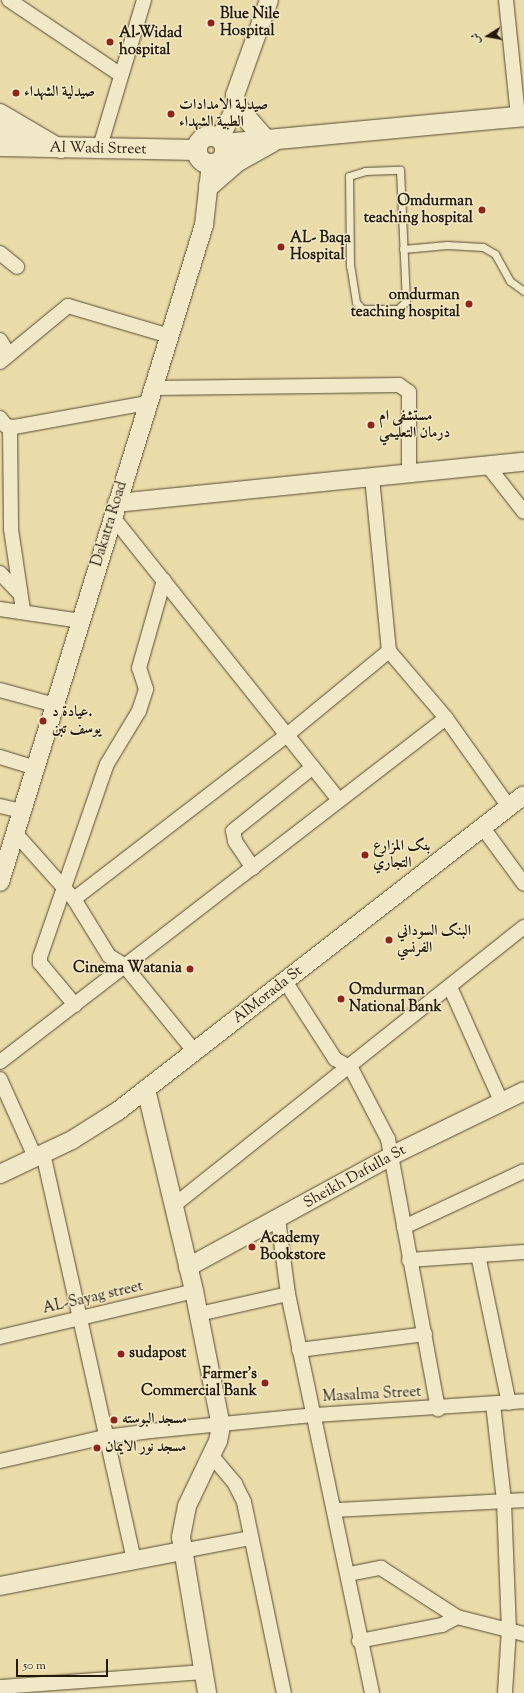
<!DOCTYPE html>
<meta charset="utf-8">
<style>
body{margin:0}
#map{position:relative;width:524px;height:1693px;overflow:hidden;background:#eadca9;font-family:"Sorts Mill Goudy",Amiri,serif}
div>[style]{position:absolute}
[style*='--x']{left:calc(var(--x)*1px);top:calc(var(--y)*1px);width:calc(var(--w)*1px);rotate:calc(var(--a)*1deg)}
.roads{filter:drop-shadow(0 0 1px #564a33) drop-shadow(0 0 1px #564a33)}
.service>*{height:7px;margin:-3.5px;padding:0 3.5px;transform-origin:3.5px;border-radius:3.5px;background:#f1e8c7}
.minor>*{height:14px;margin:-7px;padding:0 7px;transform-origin:7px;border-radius:7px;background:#f1e8c7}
.tertiary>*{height:18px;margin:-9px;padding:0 9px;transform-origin:9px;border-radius:9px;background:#f1e8c7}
.secondary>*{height:20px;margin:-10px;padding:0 10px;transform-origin:10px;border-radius:10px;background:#f1e8c7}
.secondary>.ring{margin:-10px;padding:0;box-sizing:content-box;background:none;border:20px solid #f1e8c7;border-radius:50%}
.dots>*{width:11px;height:11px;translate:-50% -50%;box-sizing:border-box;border:2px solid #f1e8c7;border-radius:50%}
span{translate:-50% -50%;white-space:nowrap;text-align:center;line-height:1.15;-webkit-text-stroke:3px #f1e8c7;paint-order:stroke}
.poi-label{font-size:15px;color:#241a0c;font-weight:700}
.left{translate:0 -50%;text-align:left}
.right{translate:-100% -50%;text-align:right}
.street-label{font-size:15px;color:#241a0c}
.north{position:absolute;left:468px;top:16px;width:40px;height:40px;-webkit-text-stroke:3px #f1e8c7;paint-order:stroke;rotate:259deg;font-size:11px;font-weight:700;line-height:16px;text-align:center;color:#241a0c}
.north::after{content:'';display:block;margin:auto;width:14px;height:18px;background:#241a0c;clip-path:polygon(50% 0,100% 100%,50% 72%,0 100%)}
.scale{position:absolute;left:16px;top:1659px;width:92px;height:18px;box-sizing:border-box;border:2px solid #241a0c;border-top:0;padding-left:5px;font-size:12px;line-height:14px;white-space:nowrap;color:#241a0c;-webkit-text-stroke:3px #f1e8c7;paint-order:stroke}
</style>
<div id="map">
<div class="roads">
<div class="service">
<div style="--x:400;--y:170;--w:131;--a:87.4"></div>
<div style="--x:406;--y:301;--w:11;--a:135"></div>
<div style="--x:398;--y:309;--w:36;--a:180"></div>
<div style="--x:362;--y:309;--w:9;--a:-131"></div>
<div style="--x:356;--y:302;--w:36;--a:-99"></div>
<div style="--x:350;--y:266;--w:90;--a:-90.6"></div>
<div style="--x:349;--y:176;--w:17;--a:-17"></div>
<div style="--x:365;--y:171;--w:35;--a:-2"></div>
<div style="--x:403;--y:249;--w:44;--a:-5.2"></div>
<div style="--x:447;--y:245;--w:36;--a:3"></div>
<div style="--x:483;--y:247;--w:14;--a:30"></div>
<div style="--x:495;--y:254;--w:31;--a:61"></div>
<div style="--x:510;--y:281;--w:17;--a:36"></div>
</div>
<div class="minor">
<div style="--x:9;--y:0;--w:135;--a:33.8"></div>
<div style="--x:506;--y:0;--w:117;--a:84.1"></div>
<div style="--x:99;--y:150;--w:157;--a:-73.3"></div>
<div style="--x:0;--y:253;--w:22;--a:39"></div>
<div style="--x:0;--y:340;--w:17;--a:59"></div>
<div style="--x:0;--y:362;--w:88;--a:-39.5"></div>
<div style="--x:68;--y:306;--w:105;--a:16.5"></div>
<div style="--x:154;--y:388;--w:245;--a:-0.7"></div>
<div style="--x:399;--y:385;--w:12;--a:35"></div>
<div style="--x:409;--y:392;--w:81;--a:90"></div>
<div style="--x:0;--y:418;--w:10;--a:53"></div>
<div style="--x:6;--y:426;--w:8;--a:7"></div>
<div style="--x:14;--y:427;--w:136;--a:-10.2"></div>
<div style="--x:10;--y:428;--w:101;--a:89.4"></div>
<div style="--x:11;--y:529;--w:82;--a:81.6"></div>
<div style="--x:488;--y:466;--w:58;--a:52"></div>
<div style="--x:112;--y:516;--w:280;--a:51.4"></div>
<div style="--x:287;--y:735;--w:132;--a:-39.5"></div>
<div style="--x:389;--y:651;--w:175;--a:-95.6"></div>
<div style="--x:0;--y:573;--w:29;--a:46"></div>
<div style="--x:0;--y:609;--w:82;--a:8.4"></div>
<div style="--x:389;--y:651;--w:88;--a:49.6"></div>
<div style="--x:446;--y:718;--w:109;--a:54.7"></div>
<div style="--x:0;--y:690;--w:57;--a:15.3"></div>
<div style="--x:0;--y:757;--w:38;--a:17"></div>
<div style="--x:0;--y:806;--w:22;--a:13"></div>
<div style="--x:483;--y:828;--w:69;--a:53.8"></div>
<div style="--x:16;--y:834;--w:87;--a:48.3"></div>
<div style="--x:74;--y:899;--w:67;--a:58.4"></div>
<div style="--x:109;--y:956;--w:17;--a:31"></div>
<div style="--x:124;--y:965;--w:112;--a:50.8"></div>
<div style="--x:253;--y:868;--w:32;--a:-124"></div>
<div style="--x:235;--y:841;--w:10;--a:-101"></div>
<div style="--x:233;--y:831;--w:102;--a:-38.7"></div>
<div style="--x:74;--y:899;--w:269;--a:-37.6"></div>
<div style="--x:287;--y:735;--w:83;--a:51.3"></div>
<div style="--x:285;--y:981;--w:93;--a:57.3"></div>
<div style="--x:335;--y:1059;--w:18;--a:29"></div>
<div style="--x:351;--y:1068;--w:80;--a:62.5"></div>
<div style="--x:388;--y:1139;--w:275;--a:79.5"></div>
<div style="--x:450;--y:987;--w:125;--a:65.9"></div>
<div style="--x:75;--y:1005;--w:55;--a:-129.8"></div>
<div style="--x:40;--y:963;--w:6;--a:-90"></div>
<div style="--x:40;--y:957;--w:204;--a:-70.9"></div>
<div style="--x:107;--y:764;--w:62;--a:-58.9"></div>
<div style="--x:139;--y:711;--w:23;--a:-72"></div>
<div style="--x:146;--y:689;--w:22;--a:-108"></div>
<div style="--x:139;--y:668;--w:91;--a:-74.1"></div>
<div style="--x:0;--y:1062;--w:563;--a:-37.64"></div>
<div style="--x:0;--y:1079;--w:85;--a:65.8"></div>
<div style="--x:43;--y:1153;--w:416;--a:77.4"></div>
<div style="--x:173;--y:1206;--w:448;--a:-38.5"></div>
<div style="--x:278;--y:1219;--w:76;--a:82.4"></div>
<div style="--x:288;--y:1294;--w:408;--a:78.1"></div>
<div style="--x:404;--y:1227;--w:132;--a:-25"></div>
<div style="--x:478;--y:1255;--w:151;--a:78.2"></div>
<div style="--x:409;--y:1260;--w:115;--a:-4"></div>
<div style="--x:199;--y:1314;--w:91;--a:-12.7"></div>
<div style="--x:0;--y:1337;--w:199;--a:-13.3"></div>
<div style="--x:299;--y:1350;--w:127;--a:-7.2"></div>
<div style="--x:493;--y:1404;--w:98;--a:83.5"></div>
<div style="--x:504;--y:1501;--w:128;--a:87.8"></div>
<div style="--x:509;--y:1629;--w:64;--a:93.6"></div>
<div style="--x:211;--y:1455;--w:38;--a:50"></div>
<div style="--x:235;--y:1484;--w:20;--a:63"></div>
<div style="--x:244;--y:1502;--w:195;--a:78.2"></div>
<div style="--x:0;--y:1461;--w:108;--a:-12.9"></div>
<div style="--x:105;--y:1437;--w:46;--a:-7.4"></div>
<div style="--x:151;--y:1431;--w:165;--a:-5.6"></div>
<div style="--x:315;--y:1415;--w:209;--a:-3.8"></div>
<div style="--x:336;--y:1510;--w:188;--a:-3"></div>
<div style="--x:182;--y:1551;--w:69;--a:-10.8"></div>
<div style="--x:349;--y:1574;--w:33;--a:-11"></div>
<div style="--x:381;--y:1568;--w:90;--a:32.8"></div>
<div style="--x:457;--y:1617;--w:69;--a:14.2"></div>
<div style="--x:359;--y:1641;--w:85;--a:-10.9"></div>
<div style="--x:442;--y:1625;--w:17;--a:-28"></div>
<div style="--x:0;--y:1687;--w:204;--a:-4.2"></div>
</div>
<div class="tertiary">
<div style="--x:0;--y:113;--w:71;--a:30.5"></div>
<div style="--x:0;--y:132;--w:29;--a:31"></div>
<div style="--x:220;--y:138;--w:36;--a:-63"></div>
<div style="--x:236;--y:106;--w:11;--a:-95"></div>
<div style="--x:235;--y:95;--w:101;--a:-70.3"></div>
<div style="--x:117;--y:503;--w:409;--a:-5.8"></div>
<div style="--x:0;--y:882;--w:688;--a:-72.75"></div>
<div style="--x:204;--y:225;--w:61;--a:-83.5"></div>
<div style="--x:146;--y:1089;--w:208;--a:76.6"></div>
<div style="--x:194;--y:1291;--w:138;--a:78.7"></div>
<div style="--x:221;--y:1426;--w:15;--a:101"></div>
<div style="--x:218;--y:1441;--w:72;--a:115.5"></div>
<div style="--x:187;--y:1506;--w:32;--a:101"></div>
<div style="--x:181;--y:1537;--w:158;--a:80.5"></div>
<div style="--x:0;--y:1174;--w:80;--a:-25.3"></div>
<div style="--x:72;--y:1140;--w:54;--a:-32.2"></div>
<div style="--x:118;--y:1111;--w:514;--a:-37.89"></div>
<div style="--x:188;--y:1267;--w:234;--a:-28.6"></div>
<div style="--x:393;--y:1155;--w:146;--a:-26"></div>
<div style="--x:0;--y:1586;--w:185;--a:-10.9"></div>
</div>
<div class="secondary">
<div style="--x:236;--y:106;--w:43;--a:48.8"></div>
<div class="ring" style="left:197px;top:136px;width:8px;height:8px"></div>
<div style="--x:224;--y:144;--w:301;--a:-5.3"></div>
<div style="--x:0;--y:146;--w:196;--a:1.2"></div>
<div style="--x:209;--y:186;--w:38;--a:-41"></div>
<div style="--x:238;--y:161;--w:39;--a:-29"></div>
</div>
</div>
<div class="dots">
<div style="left:211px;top:23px;background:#8f2418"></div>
<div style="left:110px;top:42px;background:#8f2418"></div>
<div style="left:16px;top:93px;background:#8f2418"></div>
<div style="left:171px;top:114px;background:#8f2418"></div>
<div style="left:482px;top:210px;background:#8f2418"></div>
<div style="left:281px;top:247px;background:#8f2418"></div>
<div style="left:469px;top:304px;background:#8f2418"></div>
<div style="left:371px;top:425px;background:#8f2418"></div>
<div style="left:43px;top:721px;background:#8f2418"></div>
<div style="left:365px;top:855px;background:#8f2418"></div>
<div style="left:389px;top:940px;background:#8f2418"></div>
<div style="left:190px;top:969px;background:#8f2418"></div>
<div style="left:341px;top:999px;background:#8f2418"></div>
<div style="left:252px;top:1247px;background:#8f2418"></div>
<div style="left:121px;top:1354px;background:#8f2418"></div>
<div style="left:265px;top:1383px;background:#8f2418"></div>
<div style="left:114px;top:1420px;background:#8f2418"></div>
<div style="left:97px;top:1448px;background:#8f2418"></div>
</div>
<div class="poi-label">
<span class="left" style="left:220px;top:23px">Blue Nile<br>Hospital</span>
<span class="left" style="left:119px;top:42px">Al-Widad<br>hospital</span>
<span class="left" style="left:24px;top:93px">صيدلية الشهداء</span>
<span class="left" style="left:179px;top:114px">صيدلية الامدادات<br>الطبية الشهداء</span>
<span class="right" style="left:473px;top:210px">Omdurman<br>teaching hospital</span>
<span class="left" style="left:290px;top:247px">AL- Baqa<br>Hospital</span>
<span class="right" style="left:460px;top:304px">omdurman<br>teaching hospital</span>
<span class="left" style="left:379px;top:425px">مستشفى ام<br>درمان التعليمي</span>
<span class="left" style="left:52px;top:721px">عيادة د.<br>يوسف تبن</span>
<span class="left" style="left:373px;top:855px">بنک المزارع<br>التجاري</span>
<span class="left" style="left:397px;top:940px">البنک السوداني<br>الفرنسي</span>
<span class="right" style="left:182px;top:969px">Cinema Watania</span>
<span class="left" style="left:349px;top:999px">Omdurman<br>National Bank</span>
<span class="left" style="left:260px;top:1247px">Academy<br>Bookstore</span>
<span class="left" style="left:129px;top:1354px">sudapost</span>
<span class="right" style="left:257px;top:1383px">Farmer's<br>Commercial Bank</span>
<span class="left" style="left:122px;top:1420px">مسجد البوسته</span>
<span class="left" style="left:105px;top:1448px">مسجد نور الايمان</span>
</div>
<div class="street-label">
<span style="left:98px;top:149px;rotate:1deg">Al Wadi Street</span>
<span style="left:110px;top:524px;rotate:-73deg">Dakatra Road</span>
<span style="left:268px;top:995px;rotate:-38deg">AlMorada St</span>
<span style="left:355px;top:1177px;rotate:-29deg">Sheikh Dafulla St</span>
<span style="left:93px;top:1298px;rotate:-13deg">AL-Sayag street</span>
<span style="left:372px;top:1395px;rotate:-3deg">Masalma Street</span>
</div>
<div class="north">ش</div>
<div class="scale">50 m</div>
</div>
